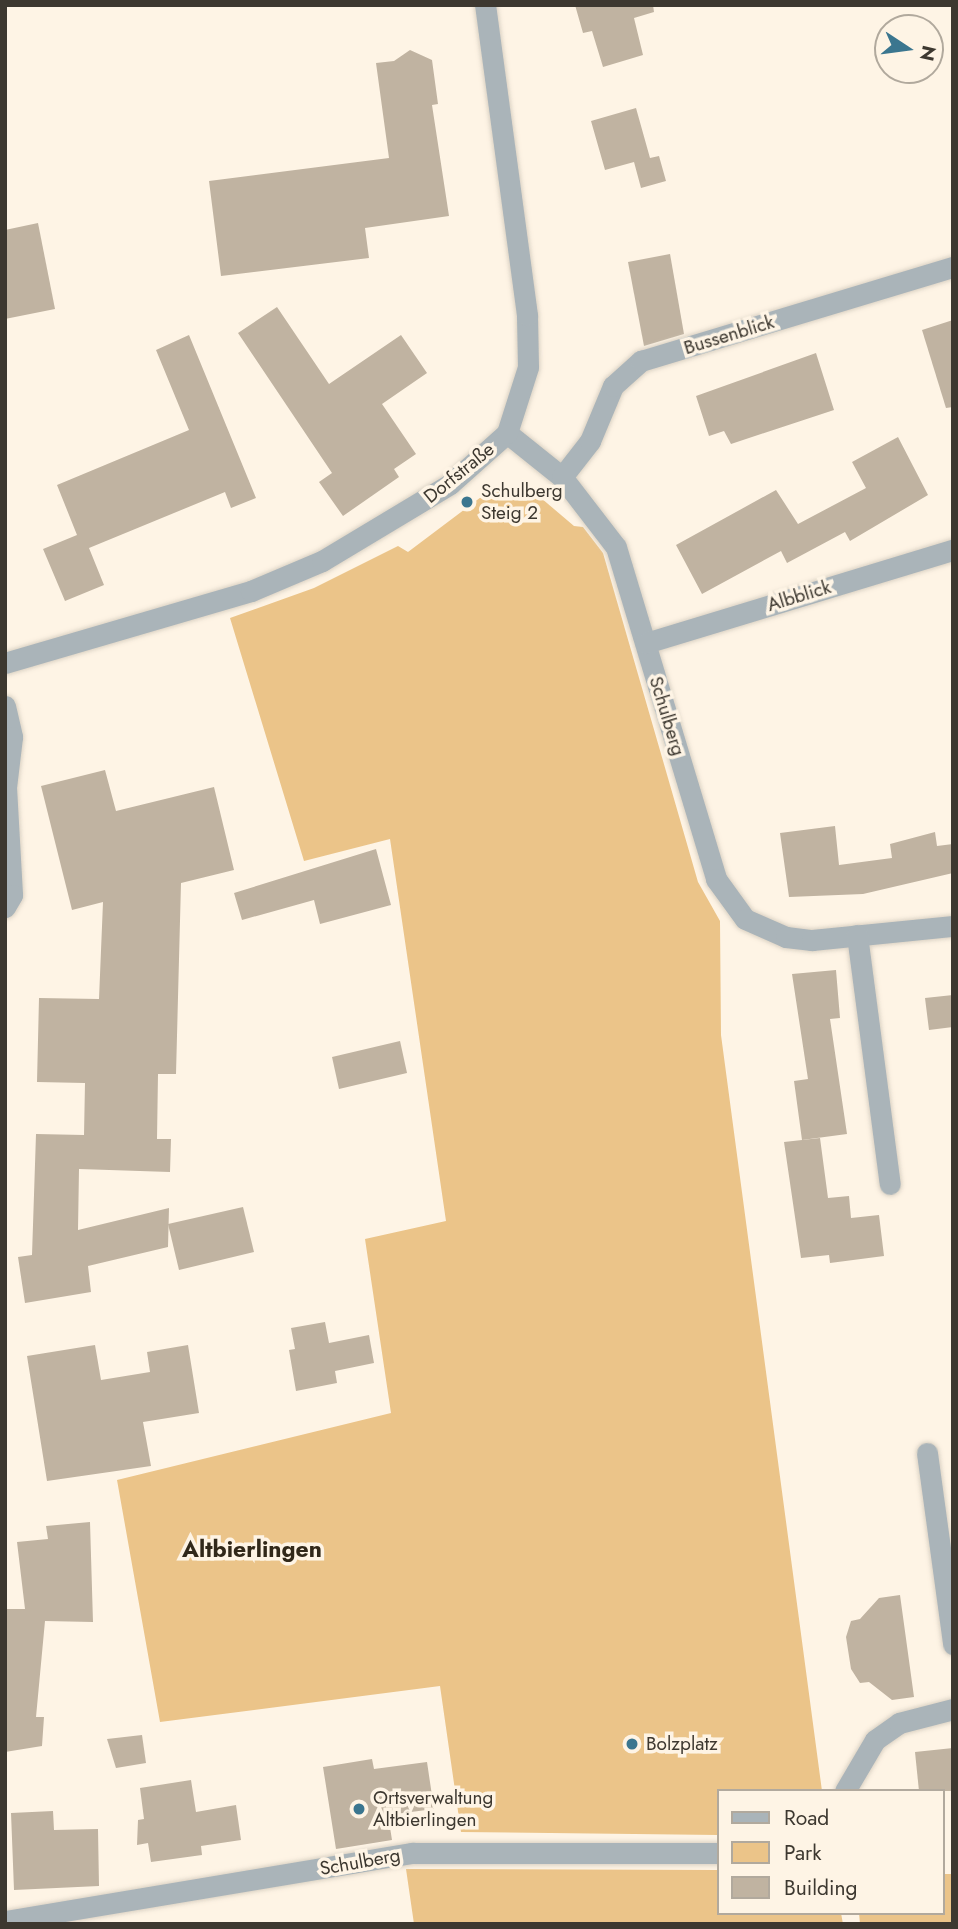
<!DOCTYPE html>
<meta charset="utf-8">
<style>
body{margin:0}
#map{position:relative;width:958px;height:1929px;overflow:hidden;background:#fef4e5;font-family:Jost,sans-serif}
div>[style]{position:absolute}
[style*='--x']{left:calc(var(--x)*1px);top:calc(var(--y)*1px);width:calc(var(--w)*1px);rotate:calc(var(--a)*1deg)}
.green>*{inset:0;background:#ebc489}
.building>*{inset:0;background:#c0b3a1}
.roads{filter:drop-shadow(0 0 2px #dbd2c4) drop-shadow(0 0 2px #dbd2c4)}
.minor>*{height:21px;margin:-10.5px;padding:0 10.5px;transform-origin:10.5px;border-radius:10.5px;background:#aab4b9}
.dots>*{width:19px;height:19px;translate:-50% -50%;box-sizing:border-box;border:4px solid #fef4e5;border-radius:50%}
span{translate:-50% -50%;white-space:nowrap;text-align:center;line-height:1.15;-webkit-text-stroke:7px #fef4e5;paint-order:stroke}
.street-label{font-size:19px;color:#3d3830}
.poi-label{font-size:19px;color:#3d3830}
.left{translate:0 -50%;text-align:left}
.quarter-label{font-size:23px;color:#312819;font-weight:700}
.frame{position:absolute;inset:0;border:7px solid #3d3830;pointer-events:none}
.legend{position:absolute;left:717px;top:1789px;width:228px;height:126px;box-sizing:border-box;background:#fef4e5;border:2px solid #b1a99d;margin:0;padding:9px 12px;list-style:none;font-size:21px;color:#3d3830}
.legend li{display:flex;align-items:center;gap:14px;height:35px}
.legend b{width:35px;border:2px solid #b1a99d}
.north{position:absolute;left:874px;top:14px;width:70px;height:70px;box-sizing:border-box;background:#fef4e5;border:2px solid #b1a99d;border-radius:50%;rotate:103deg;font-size:19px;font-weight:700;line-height:28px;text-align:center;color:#3d3830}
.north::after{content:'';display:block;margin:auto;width:24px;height:32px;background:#3b768f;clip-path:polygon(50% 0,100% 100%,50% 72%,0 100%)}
</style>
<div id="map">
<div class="green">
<div style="clip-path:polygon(497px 485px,541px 498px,574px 526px,583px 527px,603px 553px,698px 882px,720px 921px,721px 1035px,822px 1791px,718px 1791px,718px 1835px,461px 1832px,440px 1686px,160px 1722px,117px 1480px,391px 1413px,365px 1239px,446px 1221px,390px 839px,304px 861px,230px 618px,314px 588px,398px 546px,408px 552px)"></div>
<div style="clip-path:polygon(406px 1869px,718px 1870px,718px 1913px,841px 1913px,843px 1924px,414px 1924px)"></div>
<div style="clip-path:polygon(942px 1874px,953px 1874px,953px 1924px,860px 1924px,859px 1913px,942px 1913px)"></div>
</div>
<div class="building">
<div style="clip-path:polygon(575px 5px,653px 5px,654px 12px,634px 18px,643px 55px,603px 67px,592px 31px,583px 33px)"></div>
<div style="clip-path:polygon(410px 50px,432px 60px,438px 104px,432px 105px,449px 216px,365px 228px,369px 258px,221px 276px,209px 181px,389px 158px,376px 63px,394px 61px)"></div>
<div style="clip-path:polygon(636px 108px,650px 158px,659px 156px,666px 181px,641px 188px,634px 162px,605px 170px,591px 121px)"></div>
<div style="clip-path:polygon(38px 223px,55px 309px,5px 319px,5px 230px)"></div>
<div style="clip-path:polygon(670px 254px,684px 334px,644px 346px,628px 262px)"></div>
<div style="clip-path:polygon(277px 307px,329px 384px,401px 335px,427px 373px,382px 404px,416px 454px,394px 469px,399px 477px,343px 516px,319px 482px,332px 473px,238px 333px)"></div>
<div style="clip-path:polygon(953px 320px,953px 407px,946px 408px,922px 330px)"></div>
<div style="clip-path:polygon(189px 335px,256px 498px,231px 508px,225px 492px,89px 548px,104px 585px,65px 601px,43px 549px,77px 535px,57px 485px,189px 430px,156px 350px)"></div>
<div style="clip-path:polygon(816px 353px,834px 410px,731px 444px,724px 431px,709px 436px,696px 396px)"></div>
<div style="clip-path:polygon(898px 437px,928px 495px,850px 541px,845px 532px,787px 563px,781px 551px,702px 594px,676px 545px,776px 490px,798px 524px,866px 488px,852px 462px)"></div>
<div style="clip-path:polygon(105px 770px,116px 811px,214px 787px,234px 870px,181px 883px,176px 1074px,158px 1074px,157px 1139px,171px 1139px,170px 1172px,79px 1169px,78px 1230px,169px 1208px,168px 1247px,88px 1266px,91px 1292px,25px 1303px,18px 1257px,32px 1255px,36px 1134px,84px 1135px,85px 1083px,37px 1082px,39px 998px,99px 999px,103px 902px,72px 910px,41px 786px)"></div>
<div style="clip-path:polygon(835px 826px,839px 865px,892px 858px,890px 844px,935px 832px,937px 846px,953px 844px,953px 873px,863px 894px,789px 897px,780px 833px)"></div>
<div style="clip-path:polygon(376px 849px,391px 905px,320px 924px,314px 900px,242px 920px,234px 893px)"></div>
<div style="clip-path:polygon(836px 970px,840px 1018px,830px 1019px,847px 1134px,802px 1140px,794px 1081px,808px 1079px,792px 974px)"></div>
<div style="clip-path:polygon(953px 995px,953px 1027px,929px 1030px,925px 998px)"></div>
<div style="clip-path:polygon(400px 1041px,407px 1073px,339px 1089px,332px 1057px)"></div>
<div style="clip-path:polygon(820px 1138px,828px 1198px,849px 1196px,851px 1218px,879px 1215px,884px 1256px,830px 1263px,829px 1255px,801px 1258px,784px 1142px)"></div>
<div style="clip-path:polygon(243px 1207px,254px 1252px,179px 1270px,168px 1224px)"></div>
<div style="clip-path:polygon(325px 1322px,329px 1343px,369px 1335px,374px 1363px,335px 1371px,337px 1383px,296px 1391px,289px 1350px,295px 1349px,291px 1328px)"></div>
<div style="clip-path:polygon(95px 1345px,101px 1380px,150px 1372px,147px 1352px,188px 1345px,199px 1413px,143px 1422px,151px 1466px,47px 1481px,27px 1356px)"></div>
<div style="clip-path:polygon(90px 1522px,93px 1622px,45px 1621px,36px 1717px,44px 1717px,42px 1746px,5px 1752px,5px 1609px,25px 1609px,17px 1542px,48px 1539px,46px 1526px)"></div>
<div style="clip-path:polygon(900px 1595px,914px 1697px,892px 1700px,869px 1682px,860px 1683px,851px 1669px,846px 1637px,851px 1621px,860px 1619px,879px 1598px)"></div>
<div style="clip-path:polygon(142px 1735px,146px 1763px,116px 1768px,107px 1739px)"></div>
<div style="clip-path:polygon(953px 1748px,953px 1791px,919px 1791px,915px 1752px)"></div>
<div style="clip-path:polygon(372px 1759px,374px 1769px,427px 1762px,434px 1809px,388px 1815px,392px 1840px,336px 1849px,323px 1767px)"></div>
<div style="clip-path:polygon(191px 1780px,196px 1812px,236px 1805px,241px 1840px,201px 1846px,202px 1855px,151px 1862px,148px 1843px,137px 1845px,138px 1820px,144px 1819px,140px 1788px)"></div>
<div style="clip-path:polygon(53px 1811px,54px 1830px,98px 1829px,99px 1886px,14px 1890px,11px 1813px)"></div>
</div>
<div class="roads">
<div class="minor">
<div style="--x:507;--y:433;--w:70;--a:38.7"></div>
<div style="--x:562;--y:477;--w:88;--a:52.4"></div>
<div style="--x:616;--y:547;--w:347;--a:73.2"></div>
<div style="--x:716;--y:879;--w:49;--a:54.1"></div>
<div style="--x:745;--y:919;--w:45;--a:23.7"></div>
<div style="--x:786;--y:937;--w:26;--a:7"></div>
<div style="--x:812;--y:940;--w:142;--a:-5.7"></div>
<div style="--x:562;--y:477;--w:46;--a:-52.1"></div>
<div style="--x:590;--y:441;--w:60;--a:-67.3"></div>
<div style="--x:613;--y:386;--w:38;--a:-42"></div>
<div style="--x:641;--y:361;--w:326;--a:-16.8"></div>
<div style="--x:646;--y:643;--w:321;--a:-16.9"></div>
<div style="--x:5;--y:663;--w:256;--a:-16.3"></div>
<div style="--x:251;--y:591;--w:77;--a:-22.9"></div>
<div style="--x:322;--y:561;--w:149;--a:-31"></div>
<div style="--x:450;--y:484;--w:76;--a:-41.8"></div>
<div style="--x:507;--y:433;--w:69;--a:-72.3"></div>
<div style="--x:528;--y:367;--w:52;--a:-91.1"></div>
<div style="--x:527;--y:315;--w:313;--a:-97.7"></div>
<div style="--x:5;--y:706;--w:32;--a:77"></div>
<div style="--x:12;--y:737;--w:50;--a:96.8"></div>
<div style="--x:6;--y:787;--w:108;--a:86.8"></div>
<div style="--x:12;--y:895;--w:14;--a:120"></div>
<div style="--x:857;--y:935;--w:251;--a:82.5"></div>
<div style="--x:927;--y:1453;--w:193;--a:82.2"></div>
<div style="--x:845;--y:1791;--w:59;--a:-59.5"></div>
<div style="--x:875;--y:1740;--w:29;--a:-35"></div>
<div style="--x:899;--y:1723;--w:56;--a:-14.5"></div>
<div style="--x:5;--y:1921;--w:413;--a:-9.5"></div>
<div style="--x:412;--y:1853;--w:306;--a:0"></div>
</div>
</div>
<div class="dots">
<div style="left:467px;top:502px;background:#3b768f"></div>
<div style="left:632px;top:1744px;background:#3b768f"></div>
<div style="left:359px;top:1809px;background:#3b768f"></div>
</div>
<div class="street-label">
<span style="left:729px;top:335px;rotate:-17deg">Bussenblick</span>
<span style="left:459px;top:473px;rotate:-39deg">Dorfstraße</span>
<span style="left:799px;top:596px;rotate:-17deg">Albblick</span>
<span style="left:667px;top:716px;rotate:73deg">Schulberg</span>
<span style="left:360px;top:1862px;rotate:-10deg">Schulberg</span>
</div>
<div class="poi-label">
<span class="left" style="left:481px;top:502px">Schulberg<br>Steig 2</span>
<span class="left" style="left:646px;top:1744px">Bolzplatz</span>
<span class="left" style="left:373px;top:1809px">Ortsverwaltung<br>Altbierlingen</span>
</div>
<div class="quarter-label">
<span style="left:252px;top:1549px">Altbierlingen</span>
</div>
<div class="frame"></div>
<ul class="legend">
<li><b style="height:9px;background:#aab4b9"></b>Road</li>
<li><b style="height:19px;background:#ebc489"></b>Park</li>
<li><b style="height:19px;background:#c0b3a1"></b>Building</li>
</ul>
<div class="north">N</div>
</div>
